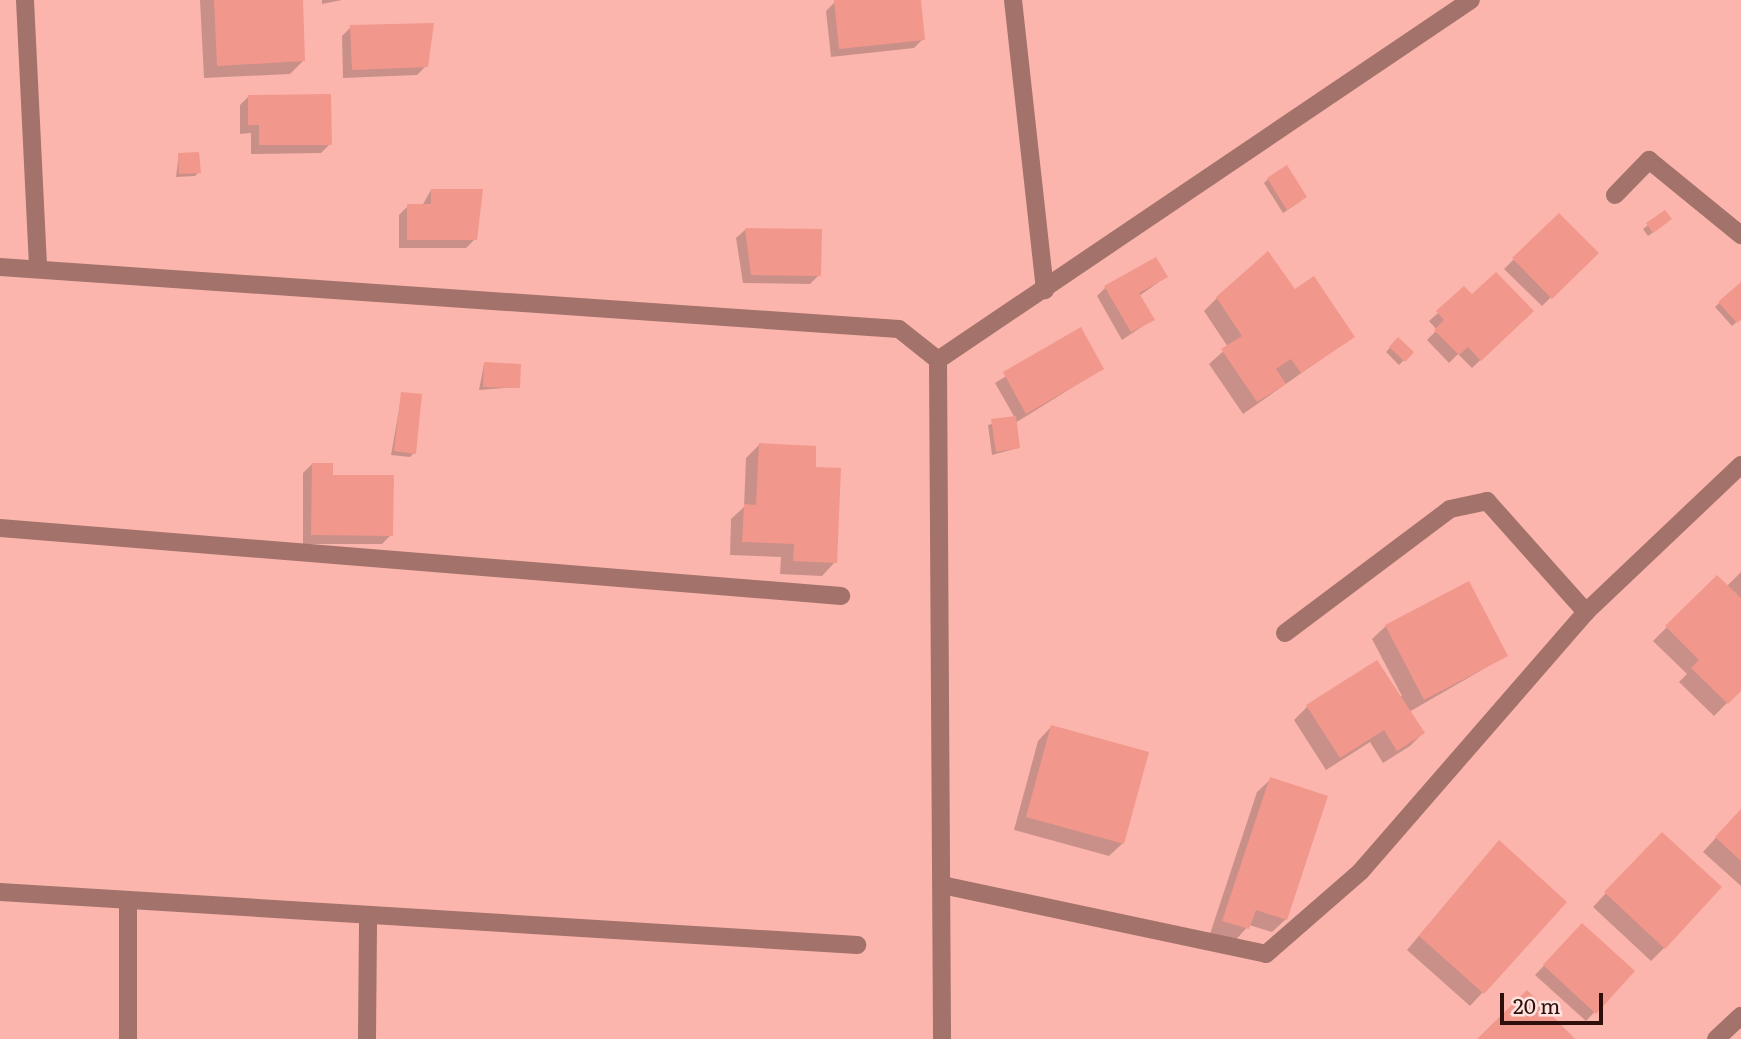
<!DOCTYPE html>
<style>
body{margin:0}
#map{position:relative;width:1741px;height:1039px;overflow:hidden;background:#fbb5ac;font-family:Literata,serif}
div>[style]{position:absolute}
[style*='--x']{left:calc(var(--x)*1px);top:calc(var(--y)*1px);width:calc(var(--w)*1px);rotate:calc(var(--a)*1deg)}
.shadow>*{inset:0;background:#0003}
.building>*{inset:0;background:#f2978c}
.minor>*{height:18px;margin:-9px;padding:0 9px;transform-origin:9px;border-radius:9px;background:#a2726b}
span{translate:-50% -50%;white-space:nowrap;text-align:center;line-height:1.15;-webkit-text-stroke:5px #ffe3df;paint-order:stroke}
.scale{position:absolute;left:1500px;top:993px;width:103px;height:32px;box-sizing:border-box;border:4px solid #2e0f0c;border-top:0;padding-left:9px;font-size:21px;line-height:24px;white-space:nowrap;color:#2e0f0c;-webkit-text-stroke:5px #ffe3df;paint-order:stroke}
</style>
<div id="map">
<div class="shadow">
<div style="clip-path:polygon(200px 0,301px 0,304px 60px,290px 74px,204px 78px)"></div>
<div style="clip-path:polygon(322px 0,342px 0,322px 4px)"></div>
<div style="clip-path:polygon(919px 0,923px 39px,914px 48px,831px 57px,826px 11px,835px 2px)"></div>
<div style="clip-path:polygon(351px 27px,426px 66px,417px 75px,343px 78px,342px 36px)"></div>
<div style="clip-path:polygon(249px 96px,330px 144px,321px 153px,251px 154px,251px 133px,240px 134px,240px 105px)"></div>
<div style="clip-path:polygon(179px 154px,199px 172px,195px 176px,176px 177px)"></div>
<div style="clip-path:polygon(1268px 179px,1301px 201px,1283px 213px,1264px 183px)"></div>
<div style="clip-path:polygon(431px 190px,481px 190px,475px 239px,466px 248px,399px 248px,399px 215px,408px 206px,422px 206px)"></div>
<div style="clip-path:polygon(1665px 212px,1666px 223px,1648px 236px,1643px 229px)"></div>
<div style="clip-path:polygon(1559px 215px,1596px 253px,1542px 306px,1504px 269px)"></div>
<div style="clip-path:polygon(745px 230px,819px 275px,810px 284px,743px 283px,736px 238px)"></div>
<div style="clip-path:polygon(1166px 277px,1139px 296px,1152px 320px,1122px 340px,1097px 296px,1106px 287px)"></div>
<div style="clip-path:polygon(1741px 284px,1741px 318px,1732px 326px,1715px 307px)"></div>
<div style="clip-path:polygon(1294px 292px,1353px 337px,1243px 414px,1209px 364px,1228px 347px,1204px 311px,1217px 298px)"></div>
<div style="clip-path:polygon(1472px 297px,1532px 311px,1472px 368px,1458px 354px,1449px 363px,1427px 340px,1437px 330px,1429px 321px,1438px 313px)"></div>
<div style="clip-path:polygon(1080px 330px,1102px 369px,1015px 423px,1018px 448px,992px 455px,988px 425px,1015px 418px,995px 383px)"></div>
<div style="clip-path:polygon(1398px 339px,1412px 352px,1399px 365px,1386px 352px)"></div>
<div style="clip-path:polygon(484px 364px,518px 387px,479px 390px)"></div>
<div style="clip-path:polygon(402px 393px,414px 453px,410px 457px,391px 455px)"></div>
<div style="clip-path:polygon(759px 445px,835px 562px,822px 576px,780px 574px,781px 557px,730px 555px,731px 519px,744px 507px,746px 458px)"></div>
<div style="clip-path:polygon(312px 464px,391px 535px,382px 544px,303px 544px,303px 473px)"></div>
<div style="clip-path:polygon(1741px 572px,1741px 689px,1714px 716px,1679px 682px,1687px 674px,1653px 641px,1717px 577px,1727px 586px)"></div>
<div style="clip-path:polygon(1386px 626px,1506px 656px,1409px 712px,1423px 733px,1410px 746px,1383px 763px,1370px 742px,1326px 770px,1294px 720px,1307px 707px,1402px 696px,1372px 639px)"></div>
<div style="clip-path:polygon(1051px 727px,1123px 843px,1109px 856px,1014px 830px,1038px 741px)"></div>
<div style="clip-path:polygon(1271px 779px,1286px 919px,1272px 932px,1249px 925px,1234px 942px,1210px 934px,1257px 792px)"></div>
<div style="clip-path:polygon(1741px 810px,1741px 886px,1703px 852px)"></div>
<div style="clip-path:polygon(1649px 847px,1664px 948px,1651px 961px,1593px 907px)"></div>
<div style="clip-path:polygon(1486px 856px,1483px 992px,1470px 1006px,1407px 950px)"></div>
<div style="clip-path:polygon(1574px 934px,1633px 972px,1586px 1021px,1535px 975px)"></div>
</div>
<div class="building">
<div style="clip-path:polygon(214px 0,303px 0,305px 61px,217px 66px)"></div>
<div style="clip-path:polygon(834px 0,921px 0,925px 40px,839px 49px)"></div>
<div style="clip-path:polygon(434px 23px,428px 67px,352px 70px,350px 25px)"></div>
<div style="clip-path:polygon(331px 94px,332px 145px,259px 145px,259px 125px,248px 125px,248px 95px)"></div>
<div style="clip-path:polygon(199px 152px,201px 173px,179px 174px,178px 153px)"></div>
<div style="clip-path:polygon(1287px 165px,1307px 197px,1287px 210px,1267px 178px)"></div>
<div style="clip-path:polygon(431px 189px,483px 189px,477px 240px,407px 240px,407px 204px,431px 204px)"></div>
<div style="clip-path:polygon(1665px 210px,1672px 219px,1653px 233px,1646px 223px)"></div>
<div style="clip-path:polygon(1559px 213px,1599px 253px,1552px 299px,1512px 258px)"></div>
<div style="clip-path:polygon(745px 228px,822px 229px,821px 276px,751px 275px)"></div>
<div style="clip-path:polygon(1268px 251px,1295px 289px,1314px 276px,1355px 337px,1301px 373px,1291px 359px,1276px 369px,1286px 384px,1257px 402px,1221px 349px,1242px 336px,1216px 297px)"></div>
<div style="clip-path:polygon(1156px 257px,1168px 277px,1139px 293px,1155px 320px,1131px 332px,1104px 286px)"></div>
<div style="clip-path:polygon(1496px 272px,1534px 311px,1481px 361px,1468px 347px,1459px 355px,1434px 330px,1444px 320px,1436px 311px,1464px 286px,1472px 294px)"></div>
<div style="clip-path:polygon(1741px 282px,1741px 320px,1737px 323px,1718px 302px)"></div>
<div style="clip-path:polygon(1081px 327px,1104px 369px,1026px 414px,1003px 372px)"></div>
<div style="clip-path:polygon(1398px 337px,1414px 352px,1405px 362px,1389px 347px)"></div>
<div style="clip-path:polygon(484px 362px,521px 364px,520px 388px,483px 387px)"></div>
<div style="clip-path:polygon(401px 392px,422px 394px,416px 454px,394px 451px)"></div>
<div style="clip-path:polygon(1016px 416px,1020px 448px,996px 452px,991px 419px)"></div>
<div style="clip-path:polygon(759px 443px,816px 446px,816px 467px,841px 468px,837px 563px,793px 561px,794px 544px,742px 542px,744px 504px,756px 505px)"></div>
<div style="clip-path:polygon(312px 463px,333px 463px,333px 475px,394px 475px,393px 536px,311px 535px)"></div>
<div style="clip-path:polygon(1717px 575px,1741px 598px,1741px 691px,1728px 704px,1691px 668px,1699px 660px,1665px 626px)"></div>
<div style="clip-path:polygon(1469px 581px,1508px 656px,1424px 700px,1385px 625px)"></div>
<div style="clip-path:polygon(1377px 660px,1425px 733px,1397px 751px,1384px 730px,1340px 758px,1306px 705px)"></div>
<div style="clip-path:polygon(1051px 725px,1149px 752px,1124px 844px,1026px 817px)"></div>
<div style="clip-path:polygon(1270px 777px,1328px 796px,1287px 920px,1256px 910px,1249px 929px,1222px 921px)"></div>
<div style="clip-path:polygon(1741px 809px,1741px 861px,1715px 837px)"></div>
<div style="clip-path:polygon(1662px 832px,1722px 887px,1665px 949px,1604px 892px)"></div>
<div style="clip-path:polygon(1499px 840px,1567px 902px,1484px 994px,1419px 936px)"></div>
<div style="clip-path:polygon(1582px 923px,1635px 971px,1596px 1014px,1543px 965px)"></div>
<div style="clip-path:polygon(1527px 990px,1575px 1039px,1477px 1039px)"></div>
</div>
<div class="minor">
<div style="--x:25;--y:0;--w:269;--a:87.2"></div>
<div style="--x:1013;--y:0;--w:292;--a:83.7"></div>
<div style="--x:1615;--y:195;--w:49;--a:-45.8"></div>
<div style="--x:1649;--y:160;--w:119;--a:39.2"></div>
<div style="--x:0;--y:267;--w:901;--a:3.95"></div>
<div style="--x:899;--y:329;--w:50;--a:38.5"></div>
<div style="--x:938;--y:360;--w:679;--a:89.66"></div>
<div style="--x:938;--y:360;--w:643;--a:-34.04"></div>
<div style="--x:0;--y:528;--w:844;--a:4.62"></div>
<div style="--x:1285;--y:633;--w:206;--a:-36.9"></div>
<div style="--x:1450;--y:509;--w:38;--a:-12"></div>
<div style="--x:1487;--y:501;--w:149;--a:48.3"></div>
<div style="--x:942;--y:885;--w:331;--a:12"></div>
<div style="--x:1266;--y:954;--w:126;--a:-41.1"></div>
<div style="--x:1361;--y:871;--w:343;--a:-49"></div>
<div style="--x:1586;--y:612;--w:214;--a:-43.5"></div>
<div style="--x:0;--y:892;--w:859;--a:3.54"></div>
<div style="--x:128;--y:1039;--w:139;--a:-90"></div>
<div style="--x:367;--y:1039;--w:124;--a:-89.5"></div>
<div style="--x:1716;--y:1039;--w:34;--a:-43"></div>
</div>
<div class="scale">20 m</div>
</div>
